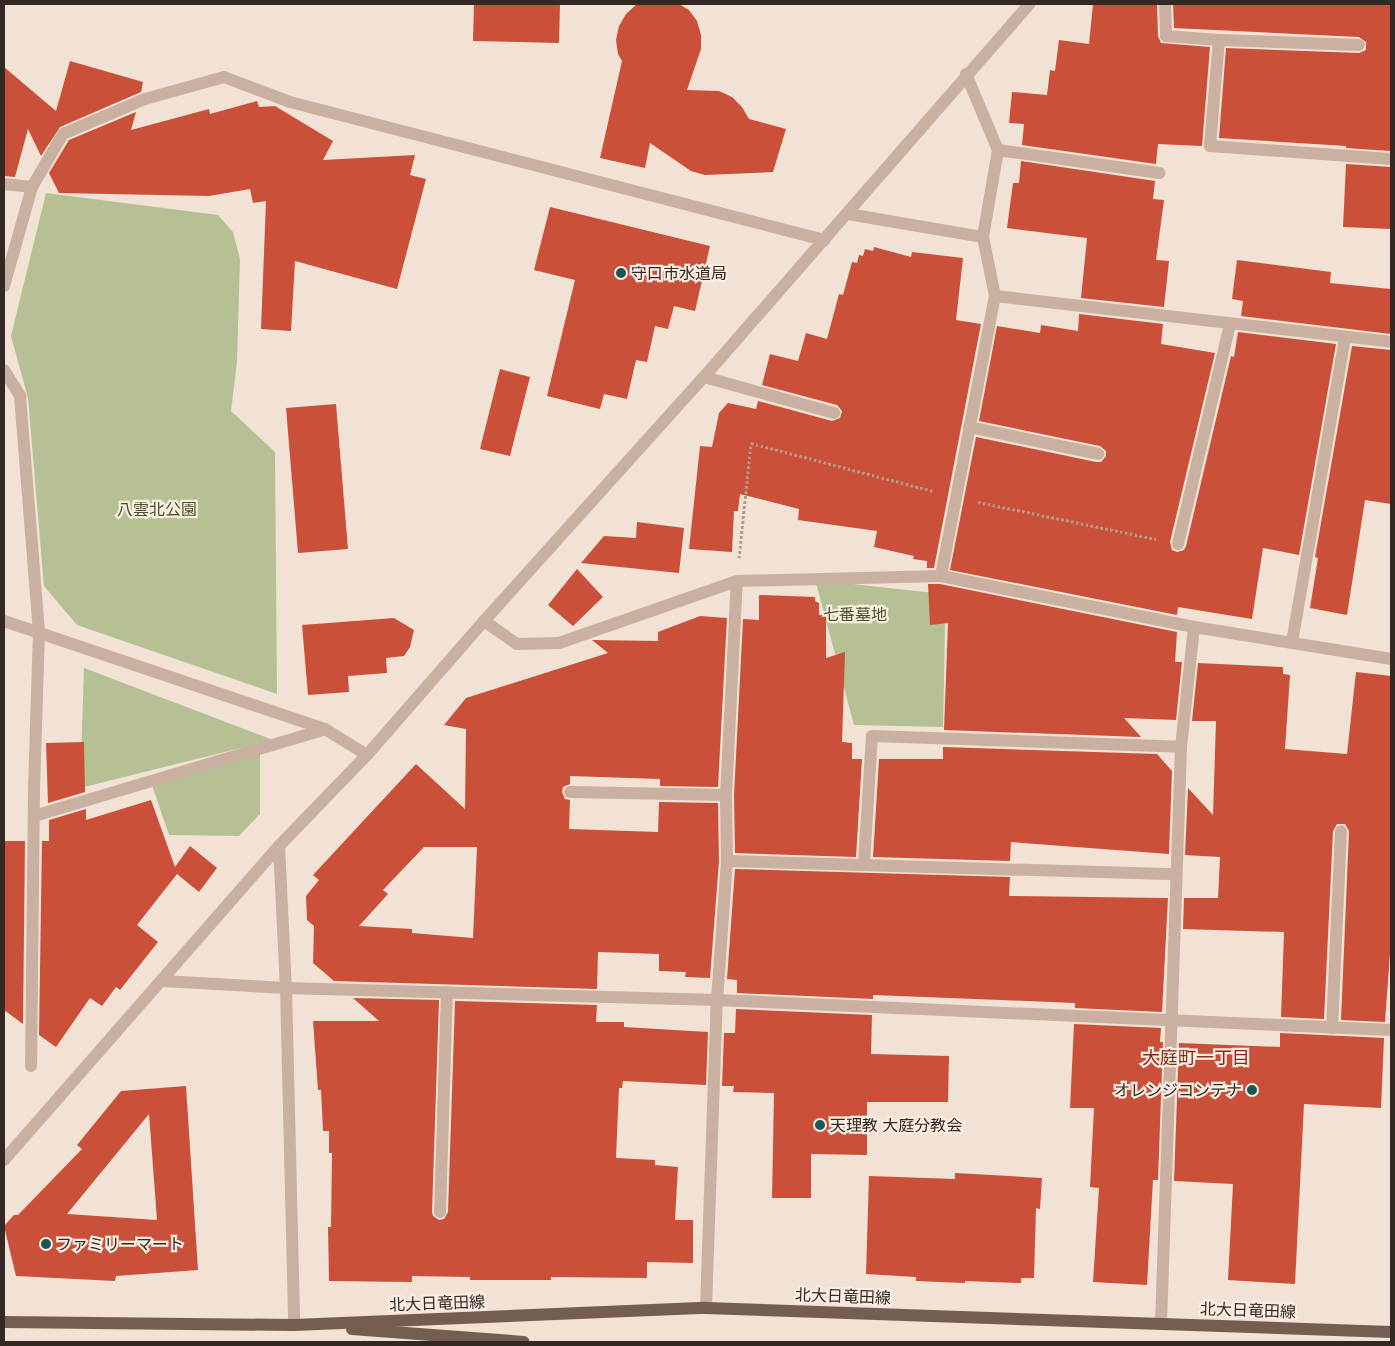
<!DOCTYPE html>
<meta charset="utf-8">
<style>
body{margin:0}
#map{position:relative;width:1395px;height:1346px;overflow:hidden;background:#f1e2d5;font-family:"PT Sans","Noto Sans JP",sans-serif}
div>[style]{position:absolute}
[style*='--x']{left:calc(var(--x)*1px);top:calc(var(--y)*1px);width:calc(var(--w)*1px);rotate:calc(var(--a)*1deg)}
.green>*{inset:0;background:#b5c095}
.building>*{inset:0;background:#cb5039}
.path>*{height:3px;margin-top:-1.5px;transform-origin:0;background:repeating-linear-gradient(90deg,#b59a8b 0 2.5px,transparent 0 5px)}
.minor>*{height:12px;margin:-6px;padding:0 6px;transform-origin:6px;border-radius:6px;background:#c9b0a1}
.major>*{height:12px;margin:-6px;padding:0 6px;transform-origin:6px;border-radius:6px;background:#765d54}
.dots>*{width:14px;height:14px;translate:-50% -50%;box-sizing:border-box;border:2px solid #f9ece1;border-radius:50%}
span{translate:-50% -50%;white-space:nowrap;text-align:center;line-height:1.15;-webkit-text-stroke:4.5px #f9ece1;paint-order:stroke}
.poi-label{font-size:16px;color:#332824}
.left{translate:0 -50%;text-align:left}
.right{translate:-100% -50%;text-align:right}
.park-label{font-size:16px;color:#465227}
.street-label{font-size:16px;color:#332824}
.neighbourhood-label{font-size:18px;color:#852b1a}
.frame{position:absolute;inset:0;border:5px solid #332824;pointer-events:none}
</style>
<div id="map">
<div class="green">
<div style="clip-path:polygon(46px 193px,218px 215px,233px 232px,240px 259px,237px 362px,231px 411px,275px 452px,277px 694px,77px 625px,44px 586px,28px 398px,11px 336px)"></div>
<div style="clip-path:polygon(834px 582px,943px 594px,945px 627px,943px 727px,854px 725px,816px 583px)"></div>
<div style="clip-path:polygon(84px 668px,273px 740px,80px 788px)"></div>
<div style="clip-path:polygon(260px 753px,260px 814px,239px 836px,169px 835px,152px 785px)"></div>
</div>
<div class="building">
<div style="clip-path:polygon(474px 4px,560px 4px,559px 43px,473px 41px)"></div>
<div style="clip-path:polygon(637px 4px,679px 4px,689px 10px,697px 21px,701px 35px,701px 49px,687px 90px,719px 91px,732px 97px,742px 107px,749px 119px,786px 129px,773px 172px,705px 175px,691px 171px,650px 143px,645px 168px,600px 158px,622px 61px,618px 54px,616px 40px,619px 26px,626px 14px)"></div>
<div style="clip-path:polygon(1093px 4px,1157px 4px,1158px 36px,1161px 43px,1210px 47px,1202px 146px,1158px 144px,1156px 164px,1022px 145px,1024px 124px,1009px 123px,1012px 92px,1047px 95px,1050px 70px,1055px 71px,1059px 40px,1089px 44px)"></div>
<div style="clip-path:polygon(1173px 4px,1391px 4px,1391px 151px,1346px 148px,1346px 146px,1219px 138px,1226px 48px,1359px 53px,1366px 50px,1366px 42px,1359px 37px,1174px 28px)"></div>
<div style="clip-path:polygon(70px 61px,143px 82px,141px 92px,60px 127px,41px 156px,28px 129px,15px 177px,4px 176px,4px 67px,56px 111px)"></div>
<div style="clip-path:polygon(257px 101px,259px 107px,275px 106px,333px 141px,323px 160px,415px 155px,410px 175px,426px 179px,397px 289px,295px 261px,291px 331px,261px 329px,266px 201px,253px 203px,250px 189px,209px 196px,59px 193px,49px 173px,69px 140px,136px 112px,131px 130px,209px 109px,210px 114px)"></div>
<div style="clip-path:polygon(1021px 161px,1155px 181px,1153px 199px,1164px 200px,1156px 260px,1169px 261px,1164px 307px,1081px 298px,1087px 238px,1007px 228px,1013px 183px,1019px 183px)"></div>
<div style="clip-path:polygon(1346px 164px,1391px 167px,1391px 229px,1343px 227px)"></div>
<div style="clip-path:polygon(550px 207px,710px 246px,695px 311px,674px 306px,668px 329px,655px 326px,647px 362px,636px 360px,627px 399px,604px 394px,600px 409px,547px 396px,575px 280px,534px 270px)"></div>
<div style="clip-path:polygon(874px 247px,911px 257px,912px 252px,963px 258px,956px 320px,981px 324px,934px 568px,927px 568px,927px 561px,913px 559px,914px 556px,874px 547px,877px 531px,798px 520px,799px 509px,740px 494px,738px 511px,734px 511px,732px 552px,689px 549px,700px 446px,712px 447px,719px 413px,728px 403px,756px 409px,758px 401px,832px 421px,840px 418px,842px 411px,837px 405px,762px 385px,770px 354px,798px 361px,806px 333px,827px 339px,839px 294px,843px 295px,852px 262px,857px 263px,859px 255px,863px 256px,865px 249px,873px 251px)"></div>
<div style="clip-path:polygon(1237px 260px,1331px 272px,1330px 283px,1391px 289px,1391px 334px,1241px 316px,1243px 301px,1232px 299px)"></div>
<div style="clip-path:polygon(1079px 314px,1163px 324px,1161px 344px,1215px 353px,1170px 542px,1172px 550px,1177px 552px,1184px 550px,1186px 546px,1231px 356px,1234px 357px,1238px 332px,1336px 344px,1299px 555px,1263px 548px,1252px 619px,1178px 607px,1177px 615px,950px 570px,976px 437px,1096px 462px,1101px 462px,1106px 456px,1106px 451px,1100px 446px,979px 421px,997px 326px,1040px 333px,1041px 325px,1078px 331px)"></div>
<div style="clip-path:polygon(1352px 346px,1391px 350px,1391px 504px,1365px 500px,1347px 615px,1310px 608px,1318px 558px,1315px 557px)"></div>
<div style="clip-path:polygon(500px 369px,530px 377px,510px 456px,480px 449px)"></div>
<div style="clip-path:polygon(336px 404px,348px 549px,298px 553px,286px 408px)"></div>
<div style="clip-path:polygon(637px 522px,684px 528px,679px 573px,581px 563px,604px 536px,636px 538px)"></div>
<div style="clip-path:polygon(577px 569px,603px 597px,573px 626px,548px 605px)"></div>
<div style="clip-path:polygon(928px 584px,940px 584px,1177px 632px,1175px 662px,1182px 662px,1176px 720px,1124px 718px,1141px 737px,944px 730px,948px 623px,930px 625px)"></div>
<div style="clip-path:polygon(759px 595px,815px 597px,815px 601px,819px 603px,819px 615px,826px 615px,826px 658px,845px 652px,842px 742px,852px 743px,852px 759px,862px 759px,856px 857px,735px 853px,734px 795px,743px 619px,759px 620px)"></div>
<div style="clip-path:polygon(evenodd,700px 616px,727px 618px,718px 787px,660px 786px,660px 779px,570px 776px,570px 784px,563px 787px,562px 792px,565px 799px,570px 800px,569px 829px,658px 832px,659px 802px,718px 803px,719px 861px,710px 978px,685px 977px,686px 972px,659px 971px,659px 954px,598px 952px,597px 989px,334px 981px,313px 963px,314px 926px,307px 920px,306px 896px,319px 880px,313px 875px,416px 764px,465px 809px,466px 729px,444px 725px,466px 698px,608px 653px,592px 640px,658px 641px,658px 632px,700px 616px,424px 847px,477px 847px,473px 938px,412px 933px,412px 929px,359px 926px,388px 894px,383px 890px,424px 847px)"></div>
<div style="clip-path:polygon(394px 618px,414px 630px,410px 647px,404px 656px,386px 658px,387px 673px,348px 676px,349px 692px,308px 695px,302px 625px)"></div>
<div style="clip-path:polygon(1198px 663px,1283px 667px,1283px 674px,1290px 675px,1285px 749px,1347px 754px,1356px 672px,1391px 676px,1391px 940px,1385px 1022px,1341px 1020px,1349px 831px,1345px 824px,1337px 824px,1333px 831px,1324px 1019px,1281px 1017px,1284px 932px,1183px 929px,1184px 898px,1218px 898px,1220px 857px,1185px 855px,1188px 788px,1213px 815px,1216px 721px,1192px 721px)"></div>
<div style="clip-path:polygon(84px 742px,85px 792px,48px 803px,46px 743px)"></div>
<div style="clip-path:polygon(943px 747px,1157px 754px,1172px 771px,1169px 854px,1011px 842px,1010px 861px,873px 857px,879px 759px,943px 759px)"></div>
<div style="clip-path:polygon(151px 800px,175px 867px,190px 846px,217px 868px,199px 892px,177px 874px,137px 925px,158px 942px,120px 990px,116px 987px,102px 1006px,90px 998px,56px 1047px,39px 1035px,42px 841px,49px 841px,49px 820px,86px 809px,86px 820px)"></div>
<div style="clip-path:polygon(4px 841px,25px 841px,23px 1024px,4px 1010px)"></div>
<div style="clip-path:polygon(735px 869px,1010px 877px,1009px 896px,1168px 898px,1162px 1012px,1075px 1008px,1075px 1003px,1001px 1000px,873px 995px,873px 999px,737px 993px,737px 980px,727px 979px)"></div>
<div style="clip-path:polygon(353px 998px,439px 1000px,432px 1212px,433px 1216px,439px 1220px,444px 1219px,448px 1212px,455px 1001px,597px 1005px,596px 1022px,624px 1022px,624px 1027px,708px 1032px,706px 1085px,623px 1081px,622px 1088px,619px 1088px,616px 1158px,655px 1160px,655px 1165px,678px 1167px,675px 1220px,693px 1220px,693px 1263px,647px 1262px,647px 1278px,551px 1277px,551px 1280px,470px 1280px,470px 1277px,412px 1276px,412px 1282px,329px 1281px,328px 1227px,331px 1227px,332px 1153px,329px 1153px,329px 1131px,323px 1131px,321px 1090px,318px 1090px,313px 1021px,379px 1021px)"></div>
<div style="clip-path:polygon(736px 1009px,872px 1015px,871px 1054px,949px 1056px,948px 1102px,867px 1102px,867px 1155px,811px 1154px,811px 1198px,772px 1198px,774px 1093px,733px 1092px,734px 1086px,722px 1086px,724px 1033px,735px 1033px)"></div>
<div style="clip-path:polygon(1074px 1024px,1161px 1028px,1160px 1042px,1163px 1042px,1158px 1180px,1153px 1180px,1147px 1285px,1093px 1282px,1099px 1188px,1090px 1187px,1094px 1108px,1070px 1108px)"></div>
<div style="clip-path:polygon(1280px 1033px,1384px 1038px,1381px 1108px,1304px 1104px,1295px 1284px,1228px 1280px,1233px 1184px,1174px 1181px,1179px 1043px,1280px 1047px)"></div>
<div style="clip-path:polygon(evenodd,186px 1086px,198px 1270px,116px 1276px,115px 1281px,16px 1276px,4px 1226px,14px 1215px,18px 1215px,82px 1149px,77px 1145px,121px 1091px,186px 1086px,149px 1114px,157px 1220px,67px 1214px,149px 1114px)"></div>
<div style="clip-path:polygon(955px 1173px,1042px 1178px,1040px 1209px,1036px 1208px,1034px 1278px,1021px 1278px,1021px 1283px,965px 1281px,965px 1283px,916px 1281px,916px 1277px,866px 1274px,869px 1176px,955px 1179px)"></div>
</div>
<div class="path">
<div style="--x:978;--y:502;--w:182;--a:11.7"></div>
<div style="--x:739;--y:558;--w:116;--a:-84"></div>
<div style="--x:751;--y:443;--w:188;--a:14.8"></div>
</div>
<div class="minor">
<div style="--x:1165;--y:4;--w:32;--a:88"></div>
<div style="--x:1166;--y:36;--w:53;--a:4.3"></div>
<div style="--x:1219;--y:40;--w:106;--a:94.9"></div>
<div style="--x:1210;--y:146;--w:181;--a:4.1"></div>
<div style="--x:1219;--y:40;--w:140;--a:2"></div>
<div style="--x:966;--y:74;--w:82;--a:67.2"></div>
<div style="--x:998;--y:150;--w:88;--a:99.8"></div>
<div style="--x:998;--y:150;--w:163;--a:8.1"></div>
<div style="--x:4;--y:184;--w:28;--a:6"></div>
<div style="--x:848;--y:214;--w:137;--a:9.7"></div>
<div style="--x:983;--y:237;--w:60;--a:78.5"></div>
<div style="--x:995;--y:296;--w:399;--a:6.6"></div>
<div style="--x:4;--y:286;--w:103;--a:-74.2"></div>
<div style="--x:32;--y:187;--w:61;--a:-59.7"></div>
<div style="--x:63;--y:134;--w:89;--a:-23.1"></div>
<div style="--x:145;--y:99;--w:82;--a:-15.6"></div>
<div style="--x:224;--y:77;--w:71;--a:20.7"></div>
<div style="--x:290;--y:102;--w:552;--a:14.49"></div>
<div style="--x:4;--y:370;--w:31;--a:58"></div>
<div style="--x:20;--y:396;--w:236;--a:85.4"></div>
<div style="--x:39;--y:631;--w:156;--a:91.8"></div>
<div style="--x:34;--y:787;--w:279;--a:90.6"></div>
<div style="--x:704;--y:377;--w:135;--a:15.5"></div>
<div style="--x:969;--y:427;--w:132;--a:11.8"></div>
<div style="--x:1178;--y:544;--w:226;--a:-76.7"></div>
<div style="--x:941;--y:576;--w:285;--a:-79.1"></div>
<div style="--x:4;--y:621;--w:339;--a:18.6"></div>
<div style="--x:325;--y:729;--w:49;--a:31.8"></div>
<div style="--x:484;--y:621;--w:40;--a:34.9"></div>
<div style="--x:517;--y:644;--w:42;--a:-1.4"></div>
<div style="--x:559;--y:643;--w:188;--a:-19.2"></div>
<div style="--x:737;--y:581;--w:204;--a:-1.4"></div>
<div style="--x:941;--y:576;--w:258;--a:11.4"></div>
<div style="--x:1194;--y:627;--w:200;--a:9.2"></div>
<div style="--x:1292;--y:642;--w:310;--a:-80.1"></div>
<div style="--x:570;--y:792;--w:156;--a:1.1"></div>
<div style="--x:34;--y:816;--w:304;--a:-16.6"></div>
<div style="--x:279;--y:846;--w:142;--a:87.2"></div>
<div style="--x:286;--y:988;--w:337;--a:88.6"></div>
<div style="--x:727;--y:861;--w:449;--a:1.7"></div>
<div style="--x:864;--y:863;--w:127;--a:-86.4"></div>
<div style="--x:872;--y:736;--w:309;--a:2"></div>
<div style="--x:163;--y:981;--w:123;--a:3.3"></div>
<div style="--x:286;--y:988;--w:431;--a:1.6"></div>
<div style="--x:717;--y:1000;--w:675;--a:2.55"></div>
<div style="--x:1332;--y:1028;--w:197;--a:-87.4"></div>
<div style="--x:4;--y:1160;--w:417;--a:-48.8"></div>
<div style="--x:279;--y:846;--w:127;--a:-46"></div>
<div style="--x:367;--y:755;--w:178;--a:-48.9"></div>
<div style="--x:484;--y:621;--w:329;--a:-48"></div>
<div style="--x:704;--y:377;--w:495;--a:-48.9"></div>
<div style="--x:440;--y:1212;--w:220;--a:-88.2"></div>
<div style="--x:706;--y:1308;--w:308;--a:-88"></div>
<div style="--x:717;--y:1000;--w:139;--a:-85.9"></div>
<div style="--x:727;--y:861;--w:66;--a:-90.9"></div>
<div style="--x:726;--y:795;--w:214;--a:-87.1"></div>
<div style="--x:1161;--y:1323;--w:576;--a:-88.01"></div>
<div style="--x:1181;--y:747;--w:121;--a:-83.8"></div>
</div>
<div class="major">
<div style="--x:4;--y:1322;--w:290;--a:0.6"></div>
<div style="--x:294;--y:1325;--w:412;--a:-2.4"></div>
<div style="--x:706;--y:1308;--w:685;--a:2.01"></div>
<div style="--x:352;--y:1329;--w:172;--a:4.3"></div>
</div>
<div class="dots">
<div style="left:621px;top:273px;background:#195655"></div>
<div style="left:1252px;top:1090px;background:#195655"></div>
<div style="left:820px;top:1125px;background:#195655"></div>
<div style="left:46px;top:1244px;background:#195655"></div>
</div>
<div class="poi-label">
<span class="left" style="left:631px;top:273px">守口市水道局</span>
<span class="right" style="left:1242px;top:1090px">オレンジコンテナ</span>
<span class="left" style="left:830px;top:1125px">天理教 大庭分教会</span>
<span class="left" style="left:56px;top:1244px">ファミリーマート</span>
</div>
<div class="park-label">
<span style="left:157px;top:509px">八雲北公園</span>
<span style="left:855px;top:614px">七番墓地</span>
</div>
<div class="street-label">
<span style="left:843px;top:1296px;rotate:2deg">北大日竜田線</span>
<span style="left:437px;top:1303px;rotate:-2deg">北大日竜田線</span>
<span style="left:1248px;top:1310px;rotate:2deg">北大日竜田線</span>
</div>
<div class="neighbourhood-label">
<span style="left:1196px;top:1058px">大庭町一丁目</span>
</div>
<div class="frame"></div>
</div>
